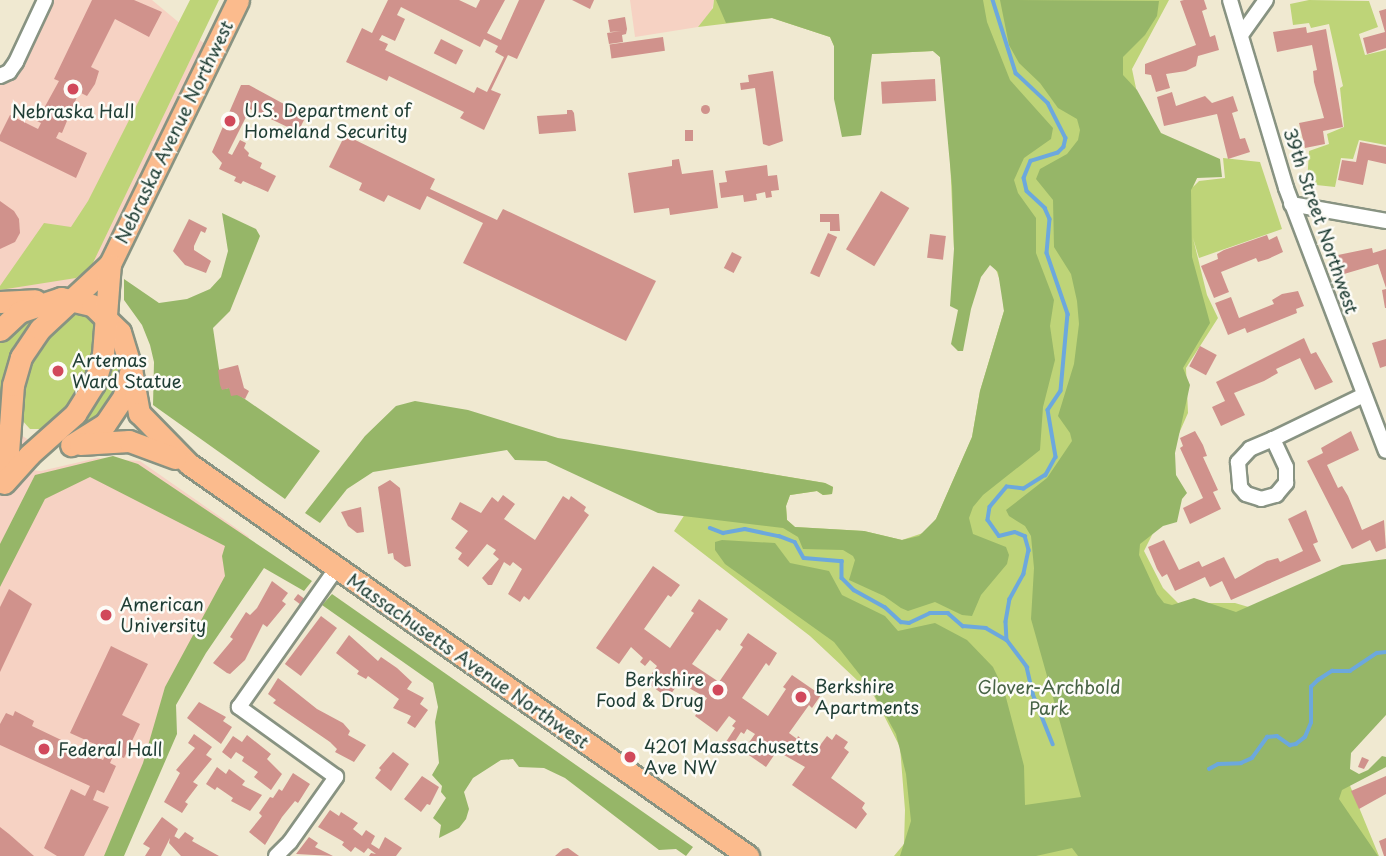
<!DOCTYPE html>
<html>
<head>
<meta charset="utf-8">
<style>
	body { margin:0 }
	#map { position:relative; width:1386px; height:856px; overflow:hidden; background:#f0e9d1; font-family:"Playpen Sans",sans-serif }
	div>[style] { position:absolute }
	.built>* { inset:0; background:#f6d2c3 }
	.green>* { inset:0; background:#bed478 }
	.forest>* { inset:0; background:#96b668 }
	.stream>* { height:3.5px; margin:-1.75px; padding:0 1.75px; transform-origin:1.75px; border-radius:1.75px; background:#6ca8dd }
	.building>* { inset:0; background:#d0928c; transform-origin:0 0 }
	.round { border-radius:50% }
	.roads { filter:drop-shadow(2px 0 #889382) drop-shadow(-2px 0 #889382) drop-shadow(0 2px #889382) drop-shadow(0 -2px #889382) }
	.street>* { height:14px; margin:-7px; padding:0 7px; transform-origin:7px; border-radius:7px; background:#fff }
	.primary>* { height:21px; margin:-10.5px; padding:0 10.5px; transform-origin:10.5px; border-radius:10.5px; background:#fbbb8d }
	.dots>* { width:19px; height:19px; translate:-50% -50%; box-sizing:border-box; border:4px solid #fdfcf7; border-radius:50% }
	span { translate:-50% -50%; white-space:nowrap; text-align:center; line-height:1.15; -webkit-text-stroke:5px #fdfcf7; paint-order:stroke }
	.poi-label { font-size:18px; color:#1f3d34 }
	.left { translate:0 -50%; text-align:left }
	.right { translate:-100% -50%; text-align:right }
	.street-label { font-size:18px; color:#1f3d34 }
	.park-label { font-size:18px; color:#476345 }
</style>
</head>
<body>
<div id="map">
	<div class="built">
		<div style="clip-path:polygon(51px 0,152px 0,213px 51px,92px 305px,0 330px,0 85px,10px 81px)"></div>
		<div style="clip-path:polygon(630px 0,714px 0,712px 10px,698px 27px,635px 37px)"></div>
		<div style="clip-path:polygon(0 417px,11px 429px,29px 440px,20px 459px,32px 470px,41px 471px,97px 458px,140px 461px,249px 537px,176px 693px,107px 856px,0 856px)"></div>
	</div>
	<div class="green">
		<div style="clip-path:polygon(190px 0,219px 0,91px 267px,76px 278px,0 290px,0 286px,44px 223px,71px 227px,88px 201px)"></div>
		<div style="clip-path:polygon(714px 0,1169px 0,1132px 69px,1142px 117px,1197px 178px,1193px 187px,1199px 181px,1225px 178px,1223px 158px,1260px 162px,1282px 229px,1199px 258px,1193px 238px,1207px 295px,1218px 318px,1186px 368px,1188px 413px,1173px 447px,1159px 521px,1144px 551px,1163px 588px,1178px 603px,1235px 603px,1262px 611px,1337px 754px,1379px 856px,894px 856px,904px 844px,905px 810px,900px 747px,874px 696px,810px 636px,674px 531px,717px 465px,825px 483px,833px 487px,832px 494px,823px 495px,817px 491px,790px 495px,786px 506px,787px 520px,795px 527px,864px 531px,902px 540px,926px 532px,936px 519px,972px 437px,980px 391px,1004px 311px,1002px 286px,995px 267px,954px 249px,949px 136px,940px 57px,933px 51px,872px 54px,834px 46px,830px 37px,772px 18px,698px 27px,713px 8px)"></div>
		<div style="clip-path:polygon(1309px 0,1369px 1px,1378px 27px,1359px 34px,1365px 55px,1386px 50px,1386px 145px,1359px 140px,1353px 159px,1341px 158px,1335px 187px,1307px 184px,1309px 151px,1329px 144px,1327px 134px,1344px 127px,1340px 88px,1343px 86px,1329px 24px,1311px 28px,1309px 23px,1293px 25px,1290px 4px)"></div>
		<div style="clip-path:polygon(43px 309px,4px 407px,0 400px,0 343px,10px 328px)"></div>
		<div style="clip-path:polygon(77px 312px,93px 319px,97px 340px,83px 392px,43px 429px,30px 429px,21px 419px,24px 371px,42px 337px)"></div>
		<div style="clip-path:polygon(111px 336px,123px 375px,108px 412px,72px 435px,69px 432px)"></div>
	</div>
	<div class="forest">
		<div style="clip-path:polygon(716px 0,983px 0,987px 22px,1010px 80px,1053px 128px,1051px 139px,1024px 158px,1014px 180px,1018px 193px,1036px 218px,1036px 253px,1054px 300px,1050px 326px,1055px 360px,1043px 407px,1040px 450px,983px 495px,973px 507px,969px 518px,973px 534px,1006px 547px,1009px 555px,1007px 564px,981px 595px,972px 616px,962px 615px,935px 602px,908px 611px,901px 608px,884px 596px,849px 580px,855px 560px,853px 556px,843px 550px,803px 549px,798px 537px,783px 528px,658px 513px,546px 461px,515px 460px,507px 450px,373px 472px,347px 489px,320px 523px,305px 513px,365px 436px,396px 406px,415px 401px,468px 410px,558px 438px,825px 483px,833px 487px,832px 494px,823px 495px,817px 491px,790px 495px,786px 506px,787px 520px,795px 527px,864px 531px,902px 540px,919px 536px,936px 519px,972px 437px,980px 391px,1004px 311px,998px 272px,990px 265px,981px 277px,971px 309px,963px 351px,958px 351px,951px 344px,958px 310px,950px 306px,954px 249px,952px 186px,940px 57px,933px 51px,872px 54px,861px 135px,842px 137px,834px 99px,834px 46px,830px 37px,772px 18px,726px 23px)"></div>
		<div style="clip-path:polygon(1000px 0,1159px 1px,1157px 16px,1145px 35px,1123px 57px,1123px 75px,1137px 90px,1161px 133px,1220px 159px,1222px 177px,1197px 178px,1191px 190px,1192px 257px,1210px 323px,1183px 368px,1190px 385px,1175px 453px,1176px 475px,1187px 493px,1182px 499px,1177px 522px,1163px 526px,1140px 544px,1139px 555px,1157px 594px,1164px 603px,1172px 605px,1194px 598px,1236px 612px,1342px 565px,1386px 559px,1386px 715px,1351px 753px,1350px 769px,1359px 774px,1368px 770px,1382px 756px,1386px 757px,1386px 767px,1342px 790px,1339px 799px,1378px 856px,1078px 856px,1072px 848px,1036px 856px,900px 856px,911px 821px,906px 774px,896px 734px,871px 689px,834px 642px,725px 564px,715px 550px,715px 542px,722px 540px,775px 543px,790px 563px,829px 571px,842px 595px,885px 616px,898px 631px,935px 623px,967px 640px,993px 667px,1004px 690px,1024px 766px,1025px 805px,1081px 797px,1031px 619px,1034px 568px,1031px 536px,1025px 526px,1009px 516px,1006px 510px,1047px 478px,1072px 441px,1070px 433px,1058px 416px,1074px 364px,1079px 324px,1077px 301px,1071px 274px,1054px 247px,1053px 200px,1036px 179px,1040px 169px,1067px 154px,1078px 140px,1080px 130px,1077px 119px,1058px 108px,1040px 83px,1019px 63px,1009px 45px)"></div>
		<div style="clip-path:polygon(222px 213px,256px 229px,260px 236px,230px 311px,213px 328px,222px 389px,229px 388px,320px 451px,285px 499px,153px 405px,154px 362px,150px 345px,142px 325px,124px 300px,124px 279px,159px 303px,187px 299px,210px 289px,221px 277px,228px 251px)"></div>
		<div style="clip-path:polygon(113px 456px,138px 464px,312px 581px,304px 591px,264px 568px,206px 653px,176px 705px,177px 734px,124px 856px,104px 856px,143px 763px,165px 687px,225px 576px,222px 556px,225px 546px,90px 477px,45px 499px,0 587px,0 544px,35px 475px)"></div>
		<div style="clip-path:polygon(332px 594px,693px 847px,686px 856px,676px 849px,659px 850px,565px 778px,544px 768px,519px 767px,513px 759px,501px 760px,473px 778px,464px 792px,469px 809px,466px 819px,459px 828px,439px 838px,441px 825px,433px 818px,446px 798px,441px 792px,442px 786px,432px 775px,439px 763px,435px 722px,438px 707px,433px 683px,322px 605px)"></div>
	</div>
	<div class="stream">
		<div style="left:993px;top:0;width:77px;rotate:72.5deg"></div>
		<div style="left:1016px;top:73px;width:44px;rotate:43.2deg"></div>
		<div style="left:1048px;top:103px;width:39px;rotate:63deg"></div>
		<div style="left:1066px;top:138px;width:9px;rotate:103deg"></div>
		<div style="left:1064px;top:147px;width:8px;rotate:135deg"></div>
		<div style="left:1058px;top:153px;width:28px;rotate:163deg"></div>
		<div style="left:1031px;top:161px;width:18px;rotate:112deg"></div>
		<div style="left:1024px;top:178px;width:13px;rotate:77deg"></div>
		<div style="left:1027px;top:191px;width:25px;rotate:43deg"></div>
		<div style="left:1045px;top:208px;width:12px;rotate:66deg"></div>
		<div style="left:1050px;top:219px;width:34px;rotate:95deg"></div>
		<div style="left:1047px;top:253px;width:65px;rotate:71deg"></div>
		<div style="left:1068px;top:314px;width:77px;rotate:95.2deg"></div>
		<div style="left:1061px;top:391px;width:23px;rotate:124deg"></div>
		<div style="left:1048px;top:410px;width:48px;rotate:80.3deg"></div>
		<div style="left:1056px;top:457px;width:21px;rotate:119deg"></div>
		<div style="left:1046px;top:475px;width:26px;rotate:148deg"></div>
		<div style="left:1024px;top:489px;width:17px;rotate:-173deg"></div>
		<div style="left:1007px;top:487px;width:26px;rotate:130deg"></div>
		<div style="left:990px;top:507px;width:13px;rotate:99deg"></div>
		<div style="left:988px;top:520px;width:19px;rotate:55deg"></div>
		<div style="left:999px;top:536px;width:16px;rotate:-14deg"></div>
		<div style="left:1015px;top:532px;width:11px;rotate:22deg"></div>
		<div style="left:1025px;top:536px;width:15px;rotate:74deg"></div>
		<div style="left:1029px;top:550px;width:25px;rotate:102deg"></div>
		<div style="left:1024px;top:574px;width:29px;rotate:119deg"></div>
		<div style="left:1010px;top:599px;width:23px;rotate:100deg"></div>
		<div style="left:1006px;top:622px;width:18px;rotate:87deg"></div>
		<div style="left:1007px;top:640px;width:34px;rotate:53deg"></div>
		<div style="left:1027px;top:667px;width:28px;rotate:77deg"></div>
		<div style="left:1033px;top:694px;width:54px;rotate:68.2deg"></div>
		<div style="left:710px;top:528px;width:14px;rotate:21deg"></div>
		<div style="left:723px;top:533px;width:22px;rotate:-10deg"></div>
		<div style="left:745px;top:529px;width:35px;rotate:12deg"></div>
		<div style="left:779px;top:536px;width:17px;rotate:21deg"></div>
		<div style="left:795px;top:542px;width:18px;rotate:61deg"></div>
		<div style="left:804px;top:558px;width:38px;rotate:5deg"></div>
		<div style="left:842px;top:561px;width:17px;rotate:90deg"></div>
		<div style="left:842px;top:578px;width:17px;rotate:45deg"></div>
		<div style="left:854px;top:590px;width:35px;rotate:29deg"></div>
		<div style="left:885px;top:607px;width:22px;rotate:43deg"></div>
		<div style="left:901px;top:622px;width:8px;rotate:7deg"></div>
		<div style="left:909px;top:623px;width:23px;rotate:-25deg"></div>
		<div style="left:930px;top:613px;width:18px"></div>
		<div style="left:948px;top:613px;width:20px;rotate:41deg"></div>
		<div style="left:963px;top:626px;width:23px;rotate:5deg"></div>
		<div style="left:986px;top:628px;width:24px;rotate:30deg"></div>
		<div style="left:1209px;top:769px;width:10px;rotate:-29deg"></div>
		<div style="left:1218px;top:764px;width:23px;rotate:-2deg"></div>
		<div style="left:1241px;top:763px;width:12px;rotate:-24deg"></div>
		<div style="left:1252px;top:758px;width:26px;rotate:-54deg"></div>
		<div style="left:1267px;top:737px;width:10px;rotate:-6deg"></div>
		<div style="left:1277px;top:736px;width:16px;rotate:35deg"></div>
		<div style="left:1290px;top:745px;width:6px;rotate:-9deg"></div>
		<div style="left:1296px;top:744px;width:11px;rotate:-38deg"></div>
		<div style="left:1305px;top:737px;width:15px;rotate:-67deg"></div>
		<div style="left:1311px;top:723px;width:36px;rotate:-90deg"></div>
		<div style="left:1311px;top:687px;width:10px;rotate:-45deg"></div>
		<div style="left:1318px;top:680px;width:17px;rotate:-33deg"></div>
		<div style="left:1332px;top:671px;width:18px"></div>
		<div style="left:1350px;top:671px;width:32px;rotate:-34deg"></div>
		<div style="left:1377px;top:653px;width:9px;rotate:-6deg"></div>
	</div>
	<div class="building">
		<div style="clip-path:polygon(92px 0,134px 0,162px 12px,149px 37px,115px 19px,91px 67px,99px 71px,95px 84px,87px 96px,79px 92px,62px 133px,59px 132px,56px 138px,87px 153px,76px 178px,0 141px,0 135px,10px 115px,38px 129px,41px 123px,37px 121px,59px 81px,54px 79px)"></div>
		<div style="clip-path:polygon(evenodd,388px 0,459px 0,476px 8px,480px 0,505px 0,487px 33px,501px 40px,519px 0,545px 0,517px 59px,508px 55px,491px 90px,501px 94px,484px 130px,460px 118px,464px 112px,389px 76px,387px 81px,346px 62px,362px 28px,372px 33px,388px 0,401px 7px,480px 47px,484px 39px,498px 46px,495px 52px,504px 57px,487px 92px,477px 87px,474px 93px,385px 50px,388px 44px,379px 40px,382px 35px,395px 41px,405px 19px,397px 15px,401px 7px)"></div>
		<div style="clip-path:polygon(572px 0,594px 0,590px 9px)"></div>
		<div style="clip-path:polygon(1184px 0,1204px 0,1207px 9px,1202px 11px,1210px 37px,1215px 35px,1219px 50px,1198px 56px,1196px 66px,1186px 71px,1166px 74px,1170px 88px,1156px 92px,1151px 75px,1145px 74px,1145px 64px,1196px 45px,1180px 1px)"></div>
		<div style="clip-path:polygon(1386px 9px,1386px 48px,1367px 54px,1363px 38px,1385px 32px,1379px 11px)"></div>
		<div style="clip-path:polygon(625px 17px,627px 29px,626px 34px,622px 35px,623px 42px,609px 44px,607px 33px,621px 31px,610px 32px,608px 20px)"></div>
		<div style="clip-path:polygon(1306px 27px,1307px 33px,1326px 29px,1343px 127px,1323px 131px,1325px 144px,1305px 148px,1299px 123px,1324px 118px,1314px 82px,1313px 71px,1317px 70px,1312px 45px,1277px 52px,1273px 32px)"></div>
		<div style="left:663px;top:37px;width:14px;height:54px;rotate:82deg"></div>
		<div style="left:441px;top:39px;width:25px;height:16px;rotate:27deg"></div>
		<div style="clip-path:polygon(773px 71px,783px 141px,769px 146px,763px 144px,755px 88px,741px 90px,740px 83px,749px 82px,748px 75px)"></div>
		<div style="left:935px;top:79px;width:22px;height:54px;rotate:87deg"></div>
		<div style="clip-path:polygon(241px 85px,249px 85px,306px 116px,298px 132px,250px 109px,228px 153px,232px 155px,240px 140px,246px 143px,244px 148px,249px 153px,248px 156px,262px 163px,260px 168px,276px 176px,268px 192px,243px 181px,241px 184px,234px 181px,236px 177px,219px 169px,222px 163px,212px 152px)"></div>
		<div style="clip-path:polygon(1172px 92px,1176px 106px,1205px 96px,1212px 103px,1233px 96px,1238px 111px,1232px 113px,1240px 139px,1245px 138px,1250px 152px,1228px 159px,1217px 114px,1164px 126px,1157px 97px)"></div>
		<div class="round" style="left:700.5px;top:104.5px;width:9px;height:9px"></div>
		<div style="clip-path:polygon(567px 110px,572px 110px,574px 113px,576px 131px,539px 134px,537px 116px,567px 114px)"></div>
		<div style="left:685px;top:130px;width:8px;height:11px"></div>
		<div style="clip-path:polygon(345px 135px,435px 179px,430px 189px,497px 220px,503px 209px,656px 281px,626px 341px,463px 263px,483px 223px,427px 196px,420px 210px,388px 195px,384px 202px,359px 190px,362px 183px,329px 167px)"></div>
		<div style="clip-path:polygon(1360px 142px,1386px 147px,1386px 164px,1368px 160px,1363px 185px,1338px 180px,1342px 160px,1356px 162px)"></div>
		<div style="clip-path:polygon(679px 159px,682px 174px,713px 170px,718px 208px,670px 215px,669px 208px,634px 213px,628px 173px,672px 166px,672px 160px)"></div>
		<div style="clip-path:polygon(767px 165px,768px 176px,777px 175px,779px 190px,771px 191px,772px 197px,766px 198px,765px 192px,756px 194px,757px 200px,744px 202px,743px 195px,721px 198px,719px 183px,727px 182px,725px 171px)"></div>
		<div style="left:881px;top:191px;width:33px;height:68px;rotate:31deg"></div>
		<div style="clip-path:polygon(0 201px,14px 211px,19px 219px,20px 233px,15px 242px,0 249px)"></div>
		<div style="clip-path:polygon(820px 214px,839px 214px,840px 231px,830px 231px,830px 222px,820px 222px)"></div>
		<div style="clip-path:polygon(189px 219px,207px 228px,205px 233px,201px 231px,194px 246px,194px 250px,211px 261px,206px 273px,185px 265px,173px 251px)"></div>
		<div style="left:828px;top:233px;width:10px;height:44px;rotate:24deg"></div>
		<div style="left:930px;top:234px;width:16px;height:24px;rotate:7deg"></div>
		<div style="clip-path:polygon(1267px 235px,1269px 240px,1277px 236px,1283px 252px,1268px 259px,1258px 262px,1256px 258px,1221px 272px,1229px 292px,1214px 298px,1201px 266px,1218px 259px,1217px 254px,1224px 250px)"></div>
		<div style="clip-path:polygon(1372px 248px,1373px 253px,1386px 249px,1386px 288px,1378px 264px,1344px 274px,1338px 255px)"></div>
		<div style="left:732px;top:252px;width:11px;height:18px;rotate:27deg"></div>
		<div style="clip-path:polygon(1386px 289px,1386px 308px,1385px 308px,1382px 290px)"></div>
		<div style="clip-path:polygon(1298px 291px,1304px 306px,1296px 309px,1297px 313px,1247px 333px,1245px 328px,1228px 335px,1215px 303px,1231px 297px,1239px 318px,1274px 304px,1272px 300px,1282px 294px)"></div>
		<div style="clip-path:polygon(1304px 338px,1311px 354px,1316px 352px,1333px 382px,1315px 390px,1300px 358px,1276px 369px,1278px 373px,1264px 381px,1234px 393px,1245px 415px,1221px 426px,1212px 407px,1225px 401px,1216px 382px)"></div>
		<div style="clip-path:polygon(1386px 339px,1386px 366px,1380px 368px,1372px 343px)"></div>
		<div style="left:1200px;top:346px;width:19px;height:23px;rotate:28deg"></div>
		<div style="clip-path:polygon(238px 365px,244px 388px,249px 391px,245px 399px,237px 395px,231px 396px,229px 388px,222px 390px,220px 385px,218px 370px)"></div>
		<div style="clip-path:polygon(1195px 431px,1203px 445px,1207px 456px,1203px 457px,1218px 490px,1213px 492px,1221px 509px,1190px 524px,1183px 508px,1203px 498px,1180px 448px,1183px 446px,1180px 438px)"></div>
		<div style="clip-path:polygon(1351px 431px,1359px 450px,1327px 465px,1338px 488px,1342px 486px,1348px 496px,1362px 530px,1384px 520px,1386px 548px,1376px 552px,1370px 540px,1352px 549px,1307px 461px,1323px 453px,1321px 448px)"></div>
		<div style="clip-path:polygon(390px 480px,400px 488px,411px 566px,405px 567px,394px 559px,393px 553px,388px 554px,378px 487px)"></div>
		<div style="clip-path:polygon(503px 495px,515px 504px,504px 519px,535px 540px,563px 496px,569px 500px,571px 496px,586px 507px,584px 511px,589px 515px,529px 600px,524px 596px,520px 602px,508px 594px,522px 569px,513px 562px,510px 566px,504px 562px,492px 585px,488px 585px,482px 578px,499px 559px,493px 554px,496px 550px,487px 544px,468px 567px,458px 559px,462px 553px,455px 548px,468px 531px,451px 519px,460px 502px,481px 513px,492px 497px,498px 502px)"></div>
		<div style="clip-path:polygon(361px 507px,364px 532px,357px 533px,348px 526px,341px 512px)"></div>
		<div style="clip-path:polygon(1306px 510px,1318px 542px,1313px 544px,1321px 561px,1231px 600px,1222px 581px,1210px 587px,1205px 577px,1175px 591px,1167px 574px,1162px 577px,1157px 569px,1148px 547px,1164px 540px,1179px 570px,1199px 561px,1202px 567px,1224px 557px,1235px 579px,1267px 561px,1278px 558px,1280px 562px,1303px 551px,1288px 519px)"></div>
		<div style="clip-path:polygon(653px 566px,680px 585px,671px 597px,668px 595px,644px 629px,670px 648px,694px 613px,691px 611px,699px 599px,728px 619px,720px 631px,717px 629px,692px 664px,719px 682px,743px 647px,740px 645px,748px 633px,777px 653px,769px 666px,766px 663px,742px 698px,768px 716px,786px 689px,783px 687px,792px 675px,821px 695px,812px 708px,809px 705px,789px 733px,797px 739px,798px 736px,815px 752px,827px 736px,832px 740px,836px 734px,848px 742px,844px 748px,849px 752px,831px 778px,865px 803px,862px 808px,867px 814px,856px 829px,792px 785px,805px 767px,784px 755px,779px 748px,766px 767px,743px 751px,755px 734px,747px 729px,744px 734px,741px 732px,730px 749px,724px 745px,735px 728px,732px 726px,736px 721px,729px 716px,717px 732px,695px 716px,707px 698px,687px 687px,689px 685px,681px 680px,668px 698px,646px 682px,657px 666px,650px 660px,645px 666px,640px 662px,643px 658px,631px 647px,619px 664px,596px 648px)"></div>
		<div style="clip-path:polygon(272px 581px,288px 593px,282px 601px,286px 604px,267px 627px,263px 624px,245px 660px,230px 674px,227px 673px,213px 663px,233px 639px,230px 637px,246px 612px,250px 615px,257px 608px)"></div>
		<div style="clip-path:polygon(9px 589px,32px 604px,0 672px,0 607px)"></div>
		<div style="left:298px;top:594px;width:10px;height:7px;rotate:37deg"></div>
		<div style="left:321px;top:616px;width:20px;height:60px;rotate:37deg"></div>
		<div style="clip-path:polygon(349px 635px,378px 661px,381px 657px,397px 668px,412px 682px,407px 689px,424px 698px,420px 704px,428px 710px,415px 728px,407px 723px,411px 716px,393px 708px,399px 699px,368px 676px,366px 679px,357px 674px,359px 671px,336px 653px)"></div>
		<div style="clip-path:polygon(111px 646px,148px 664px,122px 715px,140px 724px,124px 758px,114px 754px,110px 763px,116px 766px,104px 793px,97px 790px,93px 800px,109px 807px,84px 856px,57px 856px,44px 848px,71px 789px,85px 796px,90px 786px,0 745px,0 724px,6px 713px,13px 716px,15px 711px,34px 721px,32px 726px,103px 760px,108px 750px,70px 733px)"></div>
		<div style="clip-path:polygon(278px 678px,317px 709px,343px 723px,350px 731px,348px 735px,366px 745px,354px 762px,335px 752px,337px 749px,330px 742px,273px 703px,276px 700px,268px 694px)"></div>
		<div style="clip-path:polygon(199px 702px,226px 717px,223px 721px,232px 727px,221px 744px,187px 718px)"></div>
		<div style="clip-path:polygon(194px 734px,212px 747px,206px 755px,212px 759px,193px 782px,198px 785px,185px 802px,188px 804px,182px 813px,164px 802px,180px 773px,176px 770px,195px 748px,188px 743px)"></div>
		<div style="clip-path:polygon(247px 735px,271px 754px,267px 759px,282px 774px,271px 790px,254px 777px,258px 772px,242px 761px,244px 757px,236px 752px,231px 759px,222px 752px,233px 736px,242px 742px)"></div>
		<div style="clip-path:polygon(393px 752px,409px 764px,391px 791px,375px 778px,381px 770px,379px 768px)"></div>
		<div style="clip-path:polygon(1362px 757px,1369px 760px,1364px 769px,1358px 767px)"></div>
		<div style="clip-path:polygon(217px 767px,226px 774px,229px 769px,245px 781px,242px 785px,262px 795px,250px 811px,231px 801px,233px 798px,217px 787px,215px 790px,206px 784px)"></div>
		<div style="clip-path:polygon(293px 773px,310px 784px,298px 803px,295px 801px,282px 817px,265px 845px,249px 832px,262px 816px,259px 813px,270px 797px,273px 798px,279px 789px,282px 791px)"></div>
		<div style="clip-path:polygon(422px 776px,439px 787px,430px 805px,427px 804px,421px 812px,404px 799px)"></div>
		<div style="clip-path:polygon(1386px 776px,1386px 794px,1359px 809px,1351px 791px)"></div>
		<div style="clip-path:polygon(330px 810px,339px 816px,341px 812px,358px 823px,353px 829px,362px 836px,366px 830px,375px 836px,371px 844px,379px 849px,385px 837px,402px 848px,396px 856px,369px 856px,371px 853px,376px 854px,368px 848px,364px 853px,355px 847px,351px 852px,342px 845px,344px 842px,318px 827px)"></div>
		<div style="clip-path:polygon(162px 817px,178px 829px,173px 839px,174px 836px,179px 839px,185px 832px,194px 838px,192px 841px,219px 856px,181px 856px,169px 843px,170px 838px,161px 856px,145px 856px,150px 848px,143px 844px)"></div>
		<div style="clip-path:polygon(0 827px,9px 834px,34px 856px,0 856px)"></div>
		<div style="clip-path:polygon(309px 837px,318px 843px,315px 847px,333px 856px,296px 854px)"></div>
		<div style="clip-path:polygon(1386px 838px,1386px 856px,1384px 856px,1379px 841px)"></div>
		<div style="clip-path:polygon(568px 848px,579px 856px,555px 856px,563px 849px)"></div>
	</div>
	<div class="roads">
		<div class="street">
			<div style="left:1230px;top:0;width:196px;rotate:73.4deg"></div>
			<div style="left:1286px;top:188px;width:281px;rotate:69.2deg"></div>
			<div style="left:1241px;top:35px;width:43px;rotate:-54.5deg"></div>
			<div style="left:0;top:76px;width:10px;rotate:-24deg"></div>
			<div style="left:9px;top:72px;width:12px;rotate:-55deg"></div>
			<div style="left:16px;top:62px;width:68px;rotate:-64.9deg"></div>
			<div style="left:1291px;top:204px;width:97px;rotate:10.1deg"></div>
			<div style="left:1273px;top:439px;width:25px;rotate:157deg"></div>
			<div style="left:1250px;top:449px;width:18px;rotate:133deg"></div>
			<div style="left:1238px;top:462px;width:25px;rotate:85deg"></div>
			<div style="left:1240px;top:487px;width:9px;rotate:49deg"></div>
			<div style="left:1246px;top:494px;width:16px;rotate:18deg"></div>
			<div style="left:1261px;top:499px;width:16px;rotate:-15deg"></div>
			<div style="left:1276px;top:495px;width:16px;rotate:-50deg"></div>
			<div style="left:1286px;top:483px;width:16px;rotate:-90deg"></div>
			<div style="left:1286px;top:467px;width:31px;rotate:-115deg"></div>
			<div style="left:1273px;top:439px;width:101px;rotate:-25.8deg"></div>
			<div style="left:276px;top:856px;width:20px;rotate:-45deg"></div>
			<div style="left:290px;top:842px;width:80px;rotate:-54.7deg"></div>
			<div style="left:336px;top:777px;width:120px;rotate:-144.2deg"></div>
			<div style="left:239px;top:707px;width:169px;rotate:-54.9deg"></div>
		</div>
		<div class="primary">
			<div style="left:0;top:302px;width:35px;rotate:-3deg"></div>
			<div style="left:0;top:330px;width:26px;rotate:-43deg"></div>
			<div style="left:19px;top:312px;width:44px;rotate:-18.4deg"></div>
			<div style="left:61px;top:298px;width:32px;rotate:13deg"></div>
			<div style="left:92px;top:305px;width:39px;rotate:44deg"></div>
			<div style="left:120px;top:332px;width:39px;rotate:73deg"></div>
			<div style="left:131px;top:369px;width:28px;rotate:105deg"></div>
			<div style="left:124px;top:396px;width:34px;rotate:124deg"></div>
			<div style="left:105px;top:424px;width:40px;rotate:148deg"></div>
			<div style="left:131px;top:369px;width:45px;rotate:79.7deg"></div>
			<div style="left:139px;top:413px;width:71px;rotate:45.6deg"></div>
			<div style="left:189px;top:464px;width:683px;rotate:35.04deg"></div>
			<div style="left:80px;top:444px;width:49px;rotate:-3.5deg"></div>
			<div style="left:129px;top:441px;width:49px;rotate:20.3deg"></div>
			<div style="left:6px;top:480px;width:95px;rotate:-85.8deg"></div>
			<div style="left:13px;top:385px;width:29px;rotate:-74deg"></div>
			<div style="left:21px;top:357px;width:34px;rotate:-56deg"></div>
			<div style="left:40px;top:329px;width:96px;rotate:-42.9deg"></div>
			<div style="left:110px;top:264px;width:293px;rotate:-64.1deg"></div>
			<div style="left:4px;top:483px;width:38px;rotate:-48deg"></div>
			<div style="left:29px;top:455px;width:62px;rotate:-41.7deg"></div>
			<div style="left:75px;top:414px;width:36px;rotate:-58deg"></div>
			<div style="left:94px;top:384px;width:31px;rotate:-73deg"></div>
			<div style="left:103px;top:354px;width:90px;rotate:-85.6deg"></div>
		</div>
	</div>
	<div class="dots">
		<div style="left:73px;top:89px;background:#d1495b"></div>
		<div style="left:230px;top:121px;background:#d1495b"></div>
		<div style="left:58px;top:371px;background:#d1495b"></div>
		<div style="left:106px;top:615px;background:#d1495b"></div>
		<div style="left:718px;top:690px;background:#d1495b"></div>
		<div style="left:801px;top:697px;background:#d1495b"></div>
		<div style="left:44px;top:749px;background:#d1495b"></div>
		<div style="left:630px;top:757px;background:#d1495b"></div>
	</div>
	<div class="poi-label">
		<span style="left:73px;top:111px">Nebraska Hall</span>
		<span class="left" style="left:244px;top:121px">U.S. Department of<br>Homeland Security</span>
		<span class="left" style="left:72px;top:371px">Artemas<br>Ward Statue</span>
		<span class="left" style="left:120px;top:615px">American<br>University</span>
		<span class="right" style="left:704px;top:690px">Berkshire<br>Food &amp; Drug</span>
		<span class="left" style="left:815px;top:697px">Berkshire<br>Apartments</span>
		<span class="left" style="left:644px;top:757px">4201 Massachusetts<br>Ave NW</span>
		<span class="left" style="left:58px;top:749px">Federal Hall</span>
	</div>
	<div class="street-label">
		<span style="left:174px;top:132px;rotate:-64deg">Nebraska Avenue Northwest</span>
		<span style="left:1321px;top:221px;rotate:71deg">39th Street Northwest</span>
		<span style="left:468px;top:661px;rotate:35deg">Massachusetts Avenue Northwest</span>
	</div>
	<div class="park-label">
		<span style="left:1049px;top:698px">Glover-Archbold<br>Park</span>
	</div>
</div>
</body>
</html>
